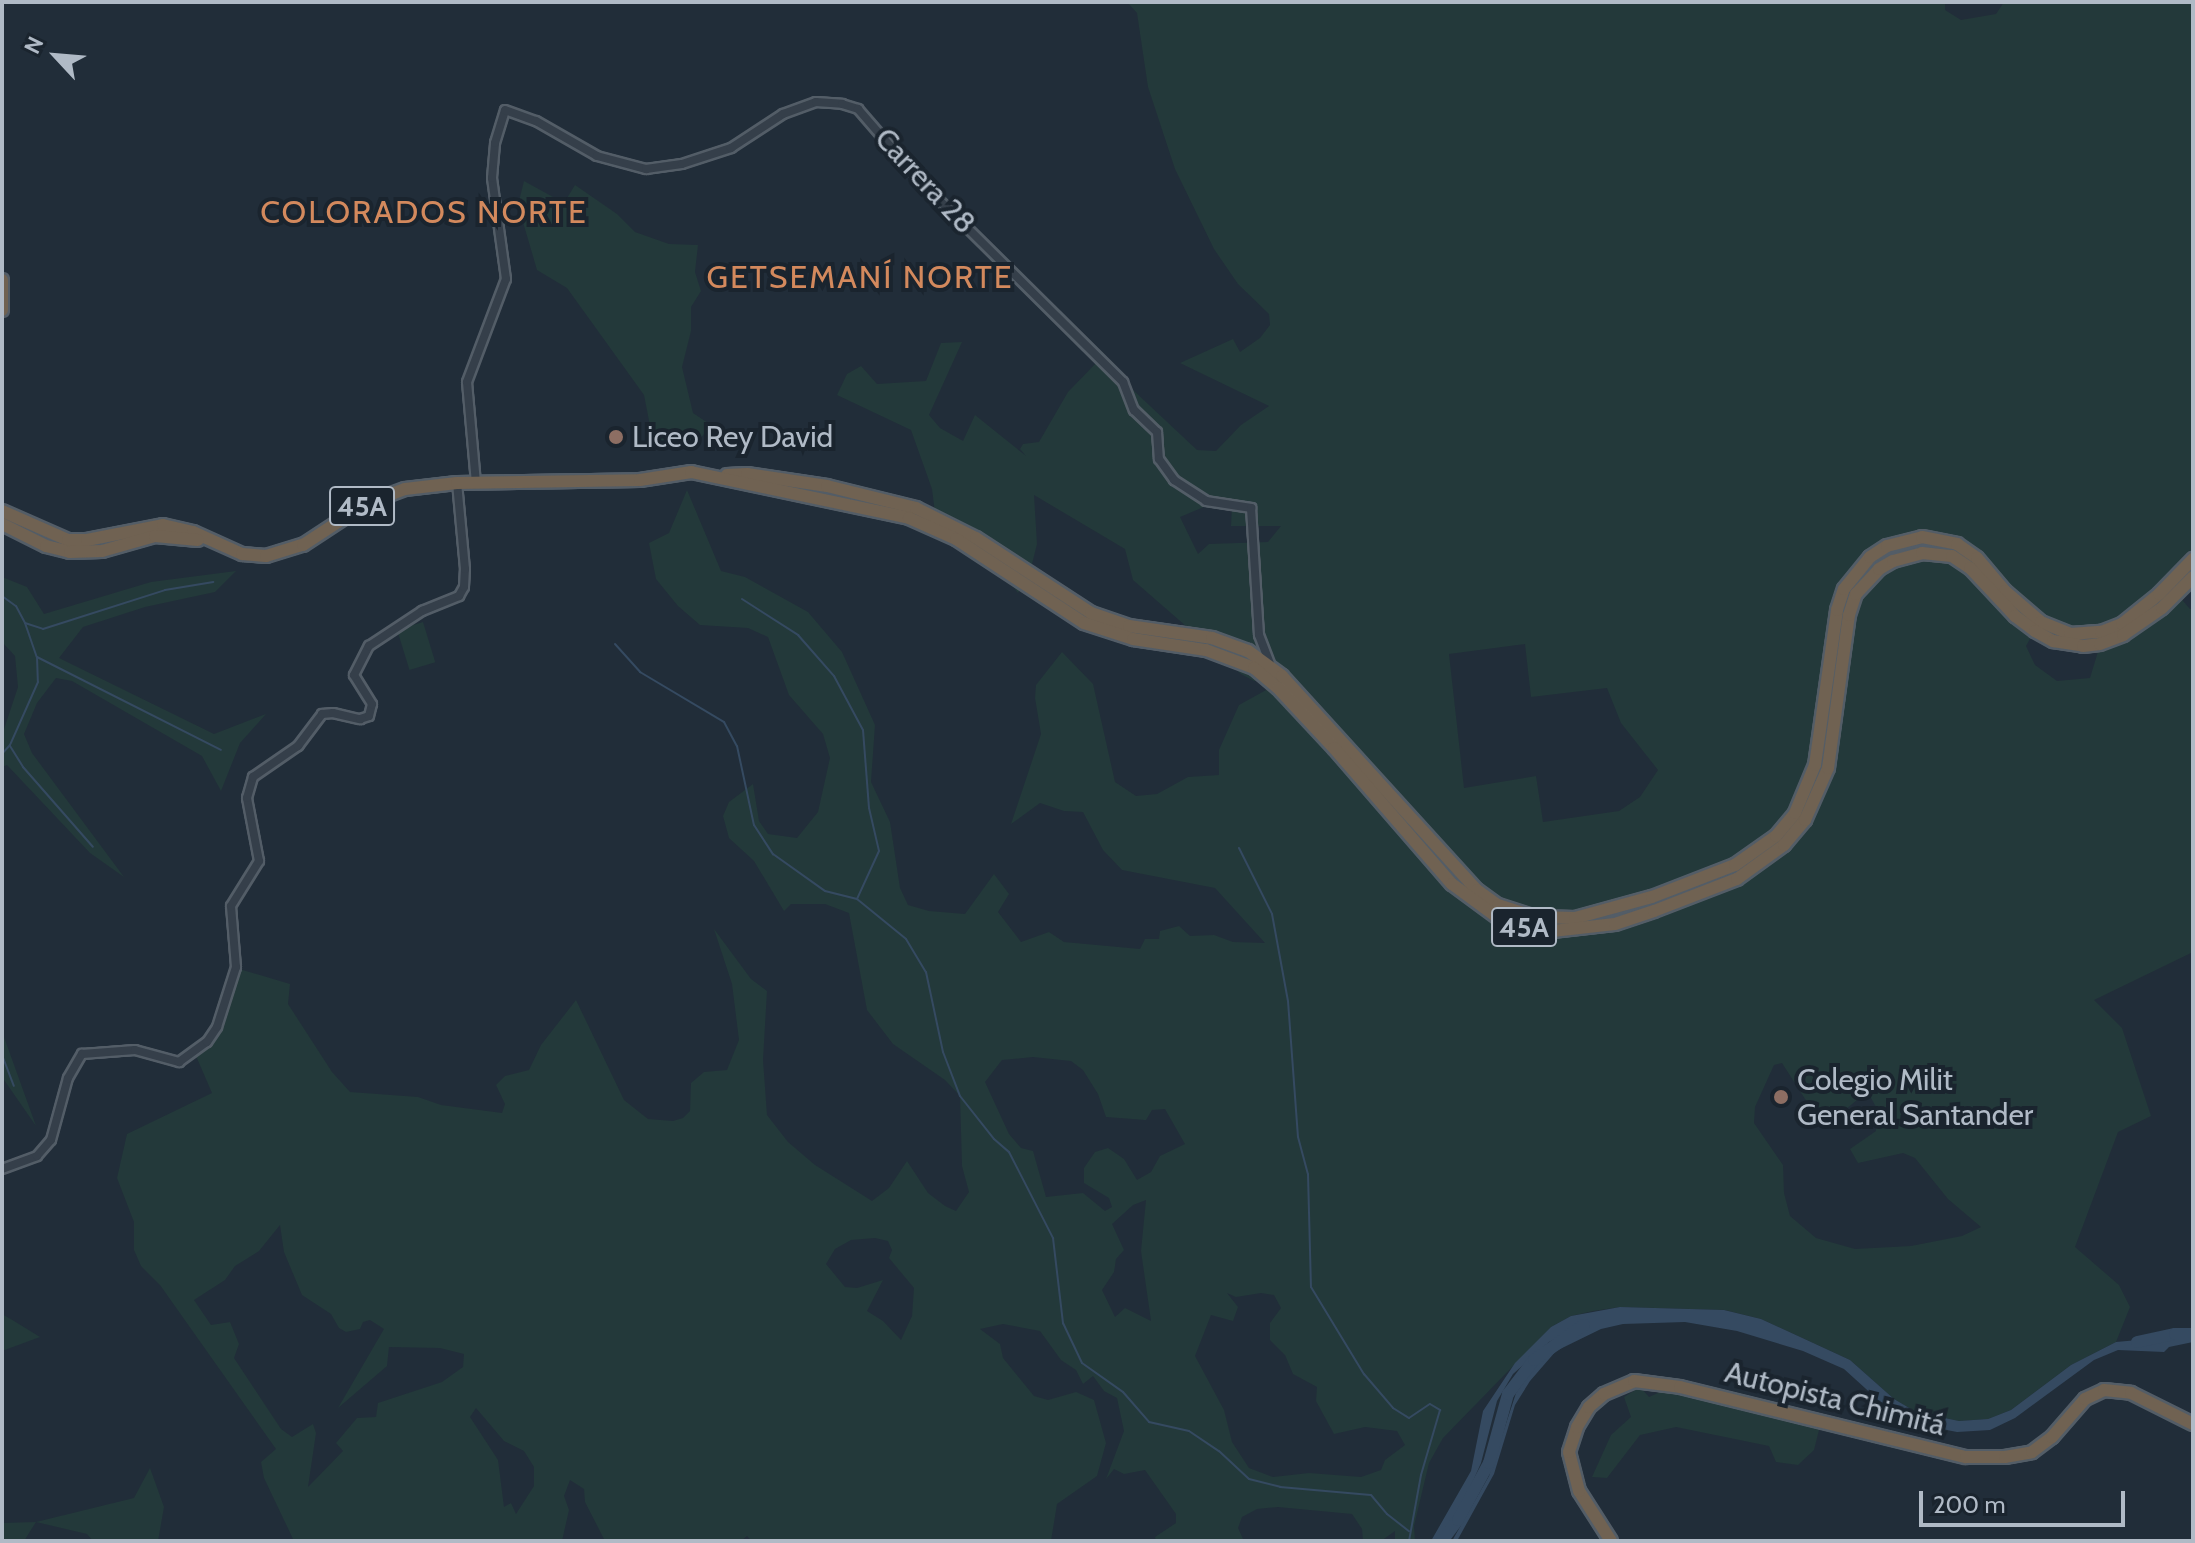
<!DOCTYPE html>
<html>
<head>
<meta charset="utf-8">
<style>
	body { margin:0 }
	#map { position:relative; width:2195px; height:1543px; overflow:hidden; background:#212d39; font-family:Cabin,sans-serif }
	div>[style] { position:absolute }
	.green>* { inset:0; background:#23393a; transform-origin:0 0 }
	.water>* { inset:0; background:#354a61 }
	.stream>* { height:2px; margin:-1px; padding:0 1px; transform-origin:1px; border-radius:1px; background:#354a61 }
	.river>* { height:12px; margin:-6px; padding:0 6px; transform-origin:6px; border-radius:6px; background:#354a61 }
	.roads { filter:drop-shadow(2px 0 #535d67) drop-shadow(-2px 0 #535d67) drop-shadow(0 2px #535d67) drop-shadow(0 -2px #535d67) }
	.minor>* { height:8px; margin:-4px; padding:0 4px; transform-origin:4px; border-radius:4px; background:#353f4a }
	.highway>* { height:12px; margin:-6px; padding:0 6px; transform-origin:6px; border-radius:6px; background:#706252 }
	.dots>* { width:22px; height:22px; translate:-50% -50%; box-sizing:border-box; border:4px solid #1a242e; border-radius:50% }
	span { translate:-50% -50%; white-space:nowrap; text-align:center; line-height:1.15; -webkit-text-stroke:8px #1a242e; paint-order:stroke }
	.shield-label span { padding:2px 6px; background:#1a242e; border:2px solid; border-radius:6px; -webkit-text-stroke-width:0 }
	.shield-label { font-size:28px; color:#b0bac6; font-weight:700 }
	.street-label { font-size:30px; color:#b0bac6 }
	.poi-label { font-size:30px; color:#b0bac6 }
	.left { translate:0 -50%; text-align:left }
	.neighbourhood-label { font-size:32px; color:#d3895d; letter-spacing:2px }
	.frame { position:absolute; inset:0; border:4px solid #b0bac6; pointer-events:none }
	.north { position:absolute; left:16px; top:16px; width:80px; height:80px; -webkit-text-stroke:6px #1a242e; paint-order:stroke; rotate:296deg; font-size:22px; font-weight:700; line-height:32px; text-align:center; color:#b0bac6 }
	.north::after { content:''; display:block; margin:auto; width:28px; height:36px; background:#b0bac6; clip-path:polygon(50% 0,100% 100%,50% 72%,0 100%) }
	.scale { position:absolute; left:1919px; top:1491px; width:206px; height:36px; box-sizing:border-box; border:4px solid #b0bac6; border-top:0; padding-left:10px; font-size:24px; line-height:28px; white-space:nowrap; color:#b0bac6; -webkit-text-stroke:6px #1a242e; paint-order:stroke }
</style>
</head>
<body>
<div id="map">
	<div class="green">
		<div style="clip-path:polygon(evenodd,1127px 2px,1945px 2px,1945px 10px,1961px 20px,1996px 14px,2004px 2px,2193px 2px,2193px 577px,2177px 594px,2190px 609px,2193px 608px,2193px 952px,2094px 1000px,2122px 1028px,2151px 1116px,2118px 1132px,2075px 1247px,2119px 1285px,2130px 1307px,2116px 1342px,2071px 1365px,2011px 1410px,1988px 1419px,1959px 1421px,1916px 1412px,1894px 1399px,1850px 1360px,1761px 1319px,1725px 1310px,1620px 1307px,1593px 1311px,1571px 1316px,1551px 1327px,1443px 1438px,1429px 1463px,1414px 1526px,1415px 1541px,1395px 1541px,1395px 1531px,1381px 1541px,1363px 1541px,1362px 1529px,1352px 1514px,1278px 1507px,1257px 1509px,1242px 1517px,1238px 1528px,1244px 1541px,1156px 1541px,1155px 1537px,1176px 1523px,1176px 1514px,1145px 1470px,1124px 1474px,1114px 1469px,1106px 1479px,1124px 1431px,1117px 1398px,1104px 1391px,1093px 1376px,1083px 1384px,1076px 1370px,1061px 1360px,1040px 1331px,1003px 1324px,980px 1329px,1000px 1344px,1003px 1358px,1034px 1396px,1048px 1400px,1076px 1392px,1094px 1400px,1106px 1443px,1097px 1476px,1057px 1504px,1051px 1541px,752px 1541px,747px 1536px,741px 1541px,605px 1541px,585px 1502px,584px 1489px,570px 1480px,564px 1496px,569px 1510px,562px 1541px,294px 1541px,264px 1478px,261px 1462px,276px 1449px,160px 1285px,141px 1266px,134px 1250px,134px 1222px,117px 1178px,127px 1134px,212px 1093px,196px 1056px,208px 1043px,236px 968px,290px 984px,288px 1004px,332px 1072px,350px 1092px,418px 1097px,441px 1105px,502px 1113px,505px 1104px,496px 1085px,505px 1076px,529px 1070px,541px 1045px,576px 1000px,624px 1100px,648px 1119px,673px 1121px,683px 1118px,690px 1111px,691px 1083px,704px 1072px,727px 1070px,739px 1040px,732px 984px,714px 929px,751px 979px,767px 991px,763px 1060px,767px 1115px,788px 1142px,815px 1165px,872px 1201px,889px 1188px,907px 1161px,928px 1193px,945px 1206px,956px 1211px,969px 1192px,962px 1166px,960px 1096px,945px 1080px,893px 1044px,867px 1010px,849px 913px,825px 904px,791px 904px,784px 911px,754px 861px,729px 838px,723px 816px,729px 802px,753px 784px,759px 821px,768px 834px,797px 838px,818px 812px,830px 758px,823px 734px,789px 695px,768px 637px,748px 628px,700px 625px,678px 606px,656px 579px,649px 543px,669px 533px,687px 490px,721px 571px,745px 577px,808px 612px,842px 652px,875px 725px,871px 782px,890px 822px,900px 888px,908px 905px,929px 911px,965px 914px,994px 874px,1009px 894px,998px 912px,1021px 942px,1049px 932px,1064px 942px,1140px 949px,1145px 939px,1159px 939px,1160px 931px,1179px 926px,1190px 936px,1214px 935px,1233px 942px,1265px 943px,1215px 888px,1122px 870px,1103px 850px,1083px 812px,1064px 811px,1040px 803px,1011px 824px,1041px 734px,1035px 698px,1036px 685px,1062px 652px,1093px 684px,1115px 782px,1136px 796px,1157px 794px,1188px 777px,1219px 775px,1219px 750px,1239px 705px,1284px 680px,1254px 681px,1241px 674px,1133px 580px,1125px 549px,1034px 495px,1037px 544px,1030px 572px,1018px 593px,998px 566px,913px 523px,741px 485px,751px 476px,935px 513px,932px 489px,911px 430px,837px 395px,847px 374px,861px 366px,877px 384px,926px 381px,941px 343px,962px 342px,929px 415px,940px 428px,963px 441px,975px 415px,1026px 456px,1020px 449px,1023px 444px,1039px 442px,1068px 392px,1100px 359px,1197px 450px,1216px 451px,1241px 425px,1269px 406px,1180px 363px,1233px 339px,1240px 352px,1260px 338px,1270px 325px,1269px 314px,1238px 284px,1214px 249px,1175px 169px,1148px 87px,1137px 13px,1127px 2px,1218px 501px,1232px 505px,1231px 526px,1281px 526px,1268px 542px,1209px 544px,1198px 554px,1180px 517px,1218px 501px,1127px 2px,2035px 630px,2083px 646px,2100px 645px,2090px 678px,2057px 681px,2035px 665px,2026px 646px,2035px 630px,1127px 2px,1525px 644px,1531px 697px,1607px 688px,1621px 723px,1658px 770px,1640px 797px,1619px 811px,1543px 822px,1536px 776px,1464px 788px,1449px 654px,1525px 644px,1127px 2px,1033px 1057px,1071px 1061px,1083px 1070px,1098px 1094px,1106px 1117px,1146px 1120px,1152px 1110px,1165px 1109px,1185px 1144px,1160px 1156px,1151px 1172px,1137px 1180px,1124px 1159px,1108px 1148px,1095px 1152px,1084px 1168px,1084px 1183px,1109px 1198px,1112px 1207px,1105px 1211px,1083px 1193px,1046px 1197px,1033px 1151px,1021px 1148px,1009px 1134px,985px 1082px,1002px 1060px,1033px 1057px,1127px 2px,1782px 1063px,1805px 1099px,1828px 1124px,1857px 1100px,1871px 1098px,1876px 1107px,1876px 1131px,1850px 1149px,1858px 1163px,1903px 1153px,1915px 1158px,1948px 1199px,1981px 1227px,1962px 1236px,1911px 1246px,1855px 1249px,1816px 1238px,1790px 1216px,1784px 1193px,1783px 1165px,1754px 1123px,1755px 1107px,1774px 1065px,1782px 1063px,1127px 2px,1146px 1200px,1141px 1251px,1151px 1321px,1125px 1308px,1115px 1317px,1102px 1290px,1114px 1272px,1116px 1259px,1124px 1250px,1112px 1224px,1133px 1205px,1146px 1200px,1127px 2px,280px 1225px,284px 1252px,302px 1295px,331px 1314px,339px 1328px,346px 1332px,360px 1329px,363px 1322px,370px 1320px,384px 1329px,338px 1408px,387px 1366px,389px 1347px,440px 1348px,464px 1354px,463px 1367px,442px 1382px,378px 1403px,376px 1417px,357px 1418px,336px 1443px,343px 1451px,308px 1487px,316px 1433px,313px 1424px,292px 1437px,281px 1429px,234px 1358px,239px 1344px,230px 1322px,211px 1325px,194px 1300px,225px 1280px,235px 1266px,259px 1251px,280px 1225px,1127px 2px,875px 1238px,888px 1241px,892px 1250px,889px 1258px,914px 1288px,912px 1316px,901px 1340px,883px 1321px,867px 1311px,883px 1280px,857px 1288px,845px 1287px,826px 1264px,835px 1249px,851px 1240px,875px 1238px,1127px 2px,1227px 1293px,1236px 1297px,1261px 1293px,1274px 1295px,1281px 1308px,1270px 1323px,1270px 1340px,1285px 1355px,1293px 1374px,1317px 1387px,1316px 1401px,1334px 1434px,1365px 1427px,1397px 1431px,1405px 1445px,1385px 1460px,1381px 1470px,1361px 1477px,1309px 1473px,1273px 1477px,1249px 1468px,1232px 1442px,1224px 1410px,1195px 1356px,1211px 1315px,1233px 1321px,1238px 1307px,1227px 1293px,1127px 2px,476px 1408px,504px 1441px,524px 1451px,534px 1467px,534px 1486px,516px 1514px,511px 1503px,504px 1507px,498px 1460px,470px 1417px,476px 1408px)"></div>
		<div style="clip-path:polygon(524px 181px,564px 203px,575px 185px,617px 214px,635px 232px,669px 244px,698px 245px,695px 272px,701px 291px,691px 307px,691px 331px,682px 367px,693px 413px,711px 425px,700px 439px,653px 441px,644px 395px,567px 288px,537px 270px,518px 205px)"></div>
		<div style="clip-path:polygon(236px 571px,215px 592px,145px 607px,83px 627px,59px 658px,214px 734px,266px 714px,240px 743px,221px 791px,202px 756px,72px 681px,56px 678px,37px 703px,24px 734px,32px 753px,124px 877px,90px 853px,7px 765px,2px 767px,2px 735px,18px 687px,15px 656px,2px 642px,2px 577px,27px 587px,44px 614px,151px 582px)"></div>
		<div style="left:423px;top:622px;width:42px;height:27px;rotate:73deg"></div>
		<div style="clip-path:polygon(2px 1028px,4px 1037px,36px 1126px,2px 1077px)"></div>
		<div style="clip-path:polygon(2px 1314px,14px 1321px,40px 1337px,2px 1351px)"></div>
		<div style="clip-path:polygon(1640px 1387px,1649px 1397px,1669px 1388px,1820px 1426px,1814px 1450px,1798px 1465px,1776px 1462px,1769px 1446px,1676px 1427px,1640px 1435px,1607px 1478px,1592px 1477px,1611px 1435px,1631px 1417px,1624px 1397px)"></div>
		<div style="clip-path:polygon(150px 1468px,164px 1507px,158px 1541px,93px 1541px,87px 1534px,36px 1522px,24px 1541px,2px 1541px,2px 1523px,36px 1522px,134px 1498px)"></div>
	</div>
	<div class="water">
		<div style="clip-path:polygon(1620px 1307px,1724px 1310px,1761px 1319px,1850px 1360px,1894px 1399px,1916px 1412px,1959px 1421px,1988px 1419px,2011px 1410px,2071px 1365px,2116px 1342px,2160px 1338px,2193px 1338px,2193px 1342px,2169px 1347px,2164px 1352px,2118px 1350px,2094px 1360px,2015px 1418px,1990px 1430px,1957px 1432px,1911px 1423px,1887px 1408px,1844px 1369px,1803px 1351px,1737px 1331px,1685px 1322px,1623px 1324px,1601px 1329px,1556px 1351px,1530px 1381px,1515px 1405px,1494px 1474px,1457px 1541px,1452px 1541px,1489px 1476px,1516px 1393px,1546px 1352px,1573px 1330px,1549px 1342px,1513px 1374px,1497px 1401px,1481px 1463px,1469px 1490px,1442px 1541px,1431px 1541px,1471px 1471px,1483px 1411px,1515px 1363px,1551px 1327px,1571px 1316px)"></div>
	</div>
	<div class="stream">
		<div style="left:2px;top:596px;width:17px;rotate:36deg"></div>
		<div style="left:16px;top:606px;width:19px;rotate:62deg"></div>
		<div style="left:25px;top:623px;width:36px;rotate:71deg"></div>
		<div style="left:37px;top:657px;width:25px;rotate:88deg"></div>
		<div style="left:38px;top:682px;width:69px;rotate:114deg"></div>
		<div style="left:10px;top:745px;width:12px;rotate:132deg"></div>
		<div style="left:742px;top:599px;width:67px;rotate:32.7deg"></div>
		<div style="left:798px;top:635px;width:55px;rotate:48.7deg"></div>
		<div style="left:834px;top:676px;width:61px;rotate:61.8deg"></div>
		<div style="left:863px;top:730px;width:78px;rotate:85.6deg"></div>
		<div style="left:869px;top:808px;width:44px;rotate:76.9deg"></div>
		<div style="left:879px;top:851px;width:53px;rotate:114.6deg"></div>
		<div style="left:25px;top:623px;width:19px;rotate:18deg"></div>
		<div style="left:43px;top:629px;width:128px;rotate:-17.7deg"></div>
		<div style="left:165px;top:590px;width:49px;rotate:-9.5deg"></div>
		<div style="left:615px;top:644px;width:38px;rotate:48deg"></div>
		<div style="left:640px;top:672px;width:98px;rotate:30.8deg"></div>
		<div style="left:724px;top:722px;width:27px;rotate:62deg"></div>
		<div style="left:737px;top:746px;width:81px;rotate:77.9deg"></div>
		<div style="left:754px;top:825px;width:35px;rotate:57deg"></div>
		<div style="left:773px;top:854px;width:64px;rotate:35.4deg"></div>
		<div style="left:825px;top:891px;width:33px;rotate:14deg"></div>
		<div style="left:857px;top:899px;width:63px;rotate:39.2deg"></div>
		<div style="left:906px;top:939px;width:39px;rotate:59deg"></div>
		<div style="left:926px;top:972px;width:82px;rotate:78deg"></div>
		<div style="left:943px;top:1052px;width:47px;rotate:68.9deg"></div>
		<div style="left:960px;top:1096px;width:55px;rotate:51.7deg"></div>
		<div style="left:994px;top:1139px;width:20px;rotate:41deg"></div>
		<div style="left:1009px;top:1152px;width:97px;rotate:62.9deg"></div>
		<div style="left:1053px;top:1238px;width:86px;rotate:83.3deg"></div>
		<div style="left:1063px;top:1323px;width:44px;rotate:64.6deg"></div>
		<div style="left:1082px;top:1363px;width:50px;rotate:35.3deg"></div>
		<div style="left:1123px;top:1392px;width:40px;rotate:49deg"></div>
		<div style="left:1149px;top:1422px;width:41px;rotate:12.7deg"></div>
		<div style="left:1189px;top:1431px;width:36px;rotate:34deg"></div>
		<div style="left:1219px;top:1451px;width:41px;rotate:43deg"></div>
		<div style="left:1249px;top:1479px;width:32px;rotate:14deg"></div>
		<div style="left:1280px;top:1487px;width:91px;rotate:5deg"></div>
		<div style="left:1371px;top:1495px;width:25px;rotate:50deg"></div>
		<div style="left:1387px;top:1514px;width:28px;rotate:38deg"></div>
		<div style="left:37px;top:657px;width:206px;rotate:26.8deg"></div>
		<div style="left:10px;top:746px;width:25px;rotate:58deg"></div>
		<div style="left:23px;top:767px;width:106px;rotate:48.8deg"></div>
		<div style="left:1239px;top:848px;width:74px;rotate:63.4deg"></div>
		<div style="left:1272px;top:914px;width:88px;rotate:79.6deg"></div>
		<div style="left:1288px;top:1001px;width:136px;rotate:85.8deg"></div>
		<div style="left:1298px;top:1137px;width:38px;rotate:75deg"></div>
		<div style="left:1308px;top:1174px;width:113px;rotate:88.5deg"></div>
		<div style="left:1311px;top:1287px;width:102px;rotate:58.7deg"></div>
		<div style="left:1364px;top:1374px;width:45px;rotate:49.5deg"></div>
		<div style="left:1393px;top:1408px;width:19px;rotate:32deg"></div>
		<div style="left:1409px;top:1418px;width:25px;rotate:-34deg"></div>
		<div style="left:1430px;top:1404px;width:12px;rotate:31deg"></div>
		<div style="left:1440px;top:1410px;width:68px;rotate:106.3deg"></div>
		<div style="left:1421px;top:1475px;width:67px;rotate:100.3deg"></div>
		<div style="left:2px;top:1055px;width:33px;rotate:69deg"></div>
	</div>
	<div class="river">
		<div style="left:2137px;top:1342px;width:39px;rotate:-12deg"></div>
		<div style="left:2175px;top:1334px;width:18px"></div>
		<div style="left:1442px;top:1541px;width:26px;rotate:-53deg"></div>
		<div style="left:1458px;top:1520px;width:65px;rotate:-61.5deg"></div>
		<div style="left:1489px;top:1463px;width:72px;rotate:-74.6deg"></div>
		<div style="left:1508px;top:1394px;width:43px;rotate:-52.6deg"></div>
		<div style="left:1534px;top:1360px;width:61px;rotate:-35deg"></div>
	</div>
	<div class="roads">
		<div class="minor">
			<div style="left:476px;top:483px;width:101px;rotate:-95.1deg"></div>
			<div style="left:467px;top:382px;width:110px;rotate:-69.3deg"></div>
			<div style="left:506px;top:279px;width:102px;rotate:-97.9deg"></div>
			<div style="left:492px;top:178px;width:35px;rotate:-85deg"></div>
			<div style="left:495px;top:143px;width:34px;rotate:-73deg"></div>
			<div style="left:505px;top:110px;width:33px;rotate:20deg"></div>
			<div style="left:536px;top:121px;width:70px;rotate:29.8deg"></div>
			<div style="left:597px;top:156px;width:51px;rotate:14.9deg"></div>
			<div style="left:646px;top:169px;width:36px;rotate:-8deg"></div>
			<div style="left:682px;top:164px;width:52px;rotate:-18.1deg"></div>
			<div style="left:731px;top:148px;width:62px;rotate:-33.2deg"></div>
			<div style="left:783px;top:114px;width:35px;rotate:-20deg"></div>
			<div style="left:816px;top:102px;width:26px;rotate:4deg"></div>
			<div style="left:842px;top:104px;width:17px;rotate:17deg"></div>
			<div style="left:858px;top:109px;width:98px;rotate:49.1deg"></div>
			<div style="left:922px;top:183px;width:283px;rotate:44.7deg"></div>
			<div style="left:1123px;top:382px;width:30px;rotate:69deg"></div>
			<div style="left:1134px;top:410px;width:32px;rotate:44deg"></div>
			<div style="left:1157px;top:432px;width:27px;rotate:86deg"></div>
			<div style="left:1159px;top:459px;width:26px;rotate:54deg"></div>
			<div style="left:1174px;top:480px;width:38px;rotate:33deg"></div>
			<div style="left:1206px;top:501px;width:46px;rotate:8.8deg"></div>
			<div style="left:1251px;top:508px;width:127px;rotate:86.4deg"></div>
			<div style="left:1259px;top:635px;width:33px;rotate:69deg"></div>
			<div style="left:2px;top:1169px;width:37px;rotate:-20deg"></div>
			<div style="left:37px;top:1156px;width:21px;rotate:-49deg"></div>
			<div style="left:51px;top:1140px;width:64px;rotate:-74.7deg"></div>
			<div style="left:68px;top:1078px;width:28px;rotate:-60deg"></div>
			<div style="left:82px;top:1054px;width:53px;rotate:-4.3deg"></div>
			<div style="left:135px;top:1050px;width:46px;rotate:15.3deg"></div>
			<div style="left:179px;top:1062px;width:34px;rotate:-36deg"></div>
			<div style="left:207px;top:1042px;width:18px;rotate:-56deg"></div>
			<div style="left:217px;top:1027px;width:63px;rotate:-72.4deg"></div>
			<div style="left:236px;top:967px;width:61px;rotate:-94.7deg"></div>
			<div style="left:231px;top:906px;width:53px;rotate:-58.1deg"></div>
			<div style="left:259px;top:861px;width:64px;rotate:-100.8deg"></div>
			<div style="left:247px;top:798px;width:22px;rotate:-74deg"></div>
			<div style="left:253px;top:777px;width:55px;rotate:-34.6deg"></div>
			<div style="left:298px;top:746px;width:40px;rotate:-53deg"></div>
			<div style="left:322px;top:714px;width:11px;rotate:-5deg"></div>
			<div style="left:333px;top:713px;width:28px;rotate:13deg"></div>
			<div style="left:360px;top:719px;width:9px;rotate:-18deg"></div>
			<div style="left:369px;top:716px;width:12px;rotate:-76deg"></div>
			<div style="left:372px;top:704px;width:34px;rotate:-122deg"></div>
			<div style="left:354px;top:675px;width:33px;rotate:-63deg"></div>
			<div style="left:369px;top:646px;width:64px;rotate:-33.4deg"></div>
			<div style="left:422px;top:611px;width:40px;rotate:-22deg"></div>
			<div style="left:459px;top:596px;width:10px;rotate:-61deg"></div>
			<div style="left:464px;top:587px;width:18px;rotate:-87deg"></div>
			<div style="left:465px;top:569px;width:86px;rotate:-95.3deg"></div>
		</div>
		<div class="highway">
			<div style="left:2px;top:280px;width:30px;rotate:90deg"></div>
			<div style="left:727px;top:475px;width:20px;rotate:-3deg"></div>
			<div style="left:747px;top:474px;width:81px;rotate:8.5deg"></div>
			<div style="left:827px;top:486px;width:92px;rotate:13.9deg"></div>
			<div style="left:916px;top:508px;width:67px;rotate:26.6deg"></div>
			<div style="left:976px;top:538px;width:137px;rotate:33.1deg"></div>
			<div style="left:1091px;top:613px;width:40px;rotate:18.9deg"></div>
			<div style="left:1129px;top:626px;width:84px;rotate:8.2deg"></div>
			<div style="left:1212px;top:638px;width:38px;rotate:20deg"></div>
			<div style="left:1248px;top:651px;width:42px;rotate:36.3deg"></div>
			<div style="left:1282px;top:676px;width:290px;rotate:47.7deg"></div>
			<div style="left:1477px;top:890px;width:26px;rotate:36deg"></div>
			<div style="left:1498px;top:905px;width:39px;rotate:18deg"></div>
			<div style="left:1535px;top:917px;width:40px;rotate:1.4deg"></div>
			<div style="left:1575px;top:918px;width:80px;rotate:-15.3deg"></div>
			<div style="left:1652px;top:897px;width:89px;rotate:-21.1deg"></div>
			<div style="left:1735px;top:865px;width:50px;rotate:-35.3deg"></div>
			<div style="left:1776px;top:836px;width:30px;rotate:-50deg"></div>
			<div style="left:1795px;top:813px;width:52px;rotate:-67.4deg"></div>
			<div style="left:1815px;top:765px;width:157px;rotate:-81.9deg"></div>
			<div style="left:1837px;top:610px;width:22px;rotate:-72deg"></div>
			<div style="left:1844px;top:589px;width:41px;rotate:-50.9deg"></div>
			<div style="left:1870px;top:557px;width:20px;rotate:-33deg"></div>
			<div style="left:1887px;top:546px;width:36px;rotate:-14deg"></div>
			<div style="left:1922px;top:537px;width:36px;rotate:11deg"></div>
			<div style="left:1957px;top:544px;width:24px;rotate:35deg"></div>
			<div style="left:1977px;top:558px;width:43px;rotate:49.7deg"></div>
			<div style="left:2005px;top:591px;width:48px;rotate:40.7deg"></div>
			<div style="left:2041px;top:622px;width:31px;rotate:22deg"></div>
			<div style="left:2070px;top:634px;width:31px;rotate:-4deg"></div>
			<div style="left:2101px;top:632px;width:22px;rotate:-21deg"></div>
			<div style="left:2122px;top:624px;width:48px;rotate:-39deg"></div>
			<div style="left:2159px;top:594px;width:49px;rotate:-45.8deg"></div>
			<div style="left:2px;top:511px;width:72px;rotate:23.7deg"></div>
			<div style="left:68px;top:540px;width:19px"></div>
			<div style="left:87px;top:540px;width:77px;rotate:-11.2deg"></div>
			<div style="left:163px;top:525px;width:31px;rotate:13deg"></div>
			<div style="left:193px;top:532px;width:54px;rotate:24.2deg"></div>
			<div style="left:242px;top:554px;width:24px;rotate:5deg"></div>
			<div style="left:266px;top:556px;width:39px;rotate:-17deg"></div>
			<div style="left:303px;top:545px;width:77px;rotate:-33.3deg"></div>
			<div style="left:367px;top:503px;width:40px;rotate:-20.2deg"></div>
			<div style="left:405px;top:489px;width:52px;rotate:-6.6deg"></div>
			<div style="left:457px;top:483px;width:183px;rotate:-0.9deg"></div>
			<div style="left:640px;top:480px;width:52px;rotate:-8.9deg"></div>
			<div style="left:691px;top:472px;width:223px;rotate:11.9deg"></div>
			<div style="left:909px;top:518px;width:51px;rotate:24.1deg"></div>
			<div style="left:956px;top:539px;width:153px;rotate:33.3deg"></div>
			<div style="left:1084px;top:623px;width:52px;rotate:18.1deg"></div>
			<div style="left:1133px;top:639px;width:74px;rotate:8.6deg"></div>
			<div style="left:1206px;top:650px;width:51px;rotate:20.6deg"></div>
			<div style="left:1254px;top:668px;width:31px;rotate:40deg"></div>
			<div style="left:1278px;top:688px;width:82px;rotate:47deg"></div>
			<div style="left:1334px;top:748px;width:180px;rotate:49.1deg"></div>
			<div style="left:1452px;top:884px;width:56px;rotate:36.3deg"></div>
			<div style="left:1497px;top:917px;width:49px;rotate:17.7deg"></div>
			<div style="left:1544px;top:932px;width:71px;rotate:-6.4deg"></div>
			<div style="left:1615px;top:924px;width:41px;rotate:-18.4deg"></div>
			<div style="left:1654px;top:911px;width:89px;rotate:-21.1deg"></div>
			<div style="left:1737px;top:879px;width:58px;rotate:-35.9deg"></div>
			<div style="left:1784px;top:845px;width:33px;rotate:-50deg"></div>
			<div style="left:1805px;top:820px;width:57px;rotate:-66.1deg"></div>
			<div style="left:1828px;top:768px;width:154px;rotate:-82.2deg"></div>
			<div style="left:1849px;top:615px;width:22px;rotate:-72deg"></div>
			<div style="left:1856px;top:594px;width:34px;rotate:-47deg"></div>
			<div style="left:1879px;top:569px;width:16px;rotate:-30deg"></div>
			<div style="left:1893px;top:561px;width:30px;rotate:-15deg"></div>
			<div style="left:1922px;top:553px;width:30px;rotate:6deg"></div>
			<div style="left:1952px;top:556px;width:22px;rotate:34deg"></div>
			<div style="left:1970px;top:568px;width:66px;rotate:46.8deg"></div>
			<div style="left:2015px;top:616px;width:25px;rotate:37deg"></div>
			<div style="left:2035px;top:631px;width:21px;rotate:29deg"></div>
			<div style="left:2053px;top:641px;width:30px;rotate:9deg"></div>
			<div style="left:2083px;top:646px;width:17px;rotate:-7deg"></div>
			<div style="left:2100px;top:644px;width:25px;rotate:-21deg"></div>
			<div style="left:2123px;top:635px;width:47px;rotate:-34.7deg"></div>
			<div style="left:2162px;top:608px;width:44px;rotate:-45deg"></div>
			<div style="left:2px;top:524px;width:49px;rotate:26.6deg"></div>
			<div style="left:46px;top:546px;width:25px;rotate:14deg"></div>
			<div style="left:70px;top:552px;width:32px;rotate:-2deg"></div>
			<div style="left:102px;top:551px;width:55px;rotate:-15.8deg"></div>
			<div style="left:155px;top:536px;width:43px;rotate:5.3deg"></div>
			<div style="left:1611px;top:1541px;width:59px;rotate:-122.6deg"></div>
			<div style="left:1579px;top:1491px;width:40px;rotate:-104.4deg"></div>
			<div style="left:1569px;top:1452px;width:26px;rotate:-72deg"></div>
			<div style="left:1577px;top:1427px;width:23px;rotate:-59deg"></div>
			<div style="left:1589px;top:1407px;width:20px;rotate:-41deg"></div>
			<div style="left:1604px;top:1394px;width:33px;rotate:-23deg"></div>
			<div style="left:1634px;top:1381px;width:46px;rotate:7.4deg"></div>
			<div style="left:1680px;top:1387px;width:294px;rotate:13.8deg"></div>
			<div style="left:1966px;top:1457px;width:39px"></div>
			<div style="left:2005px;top:1457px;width:27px;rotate:-10deg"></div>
			<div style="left:2032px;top:1452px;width:25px;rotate:-37deg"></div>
			<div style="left:2052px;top:1437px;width:50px;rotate:-49deg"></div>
			<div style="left:2085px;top:1399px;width:21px;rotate:-25deg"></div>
			<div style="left:2104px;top:1390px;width:27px;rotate:6deg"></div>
			<div style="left:2131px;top:1393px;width:69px;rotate:26.6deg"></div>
		</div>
	</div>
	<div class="dots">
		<div style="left:616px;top:437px;background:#8d6e63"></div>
		<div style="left:1781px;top:1097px;background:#8d6e63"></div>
	</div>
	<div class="shield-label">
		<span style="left:362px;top:506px">45A</span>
		<span style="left:1524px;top:927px">45A</span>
	</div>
	<div class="street-label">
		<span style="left:925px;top:181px;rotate:47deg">Carrera 28</span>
		<span style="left:1835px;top:1399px;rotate:14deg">Autopista Chimitá</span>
	</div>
	<div class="poi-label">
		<span class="left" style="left:632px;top:437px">Liceo Rey David</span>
		<span class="left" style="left:1797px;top:1097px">Colegio Milit<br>General Santander</span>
	</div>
	<div class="neighbourhood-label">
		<span style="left:424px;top:212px">COLORADOS NORTE</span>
		<span style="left:860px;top:277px">GETSEMANÍ NORTE</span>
	</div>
	<div class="frame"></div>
	<div class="north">N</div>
	<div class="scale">200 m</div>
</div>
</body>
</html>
